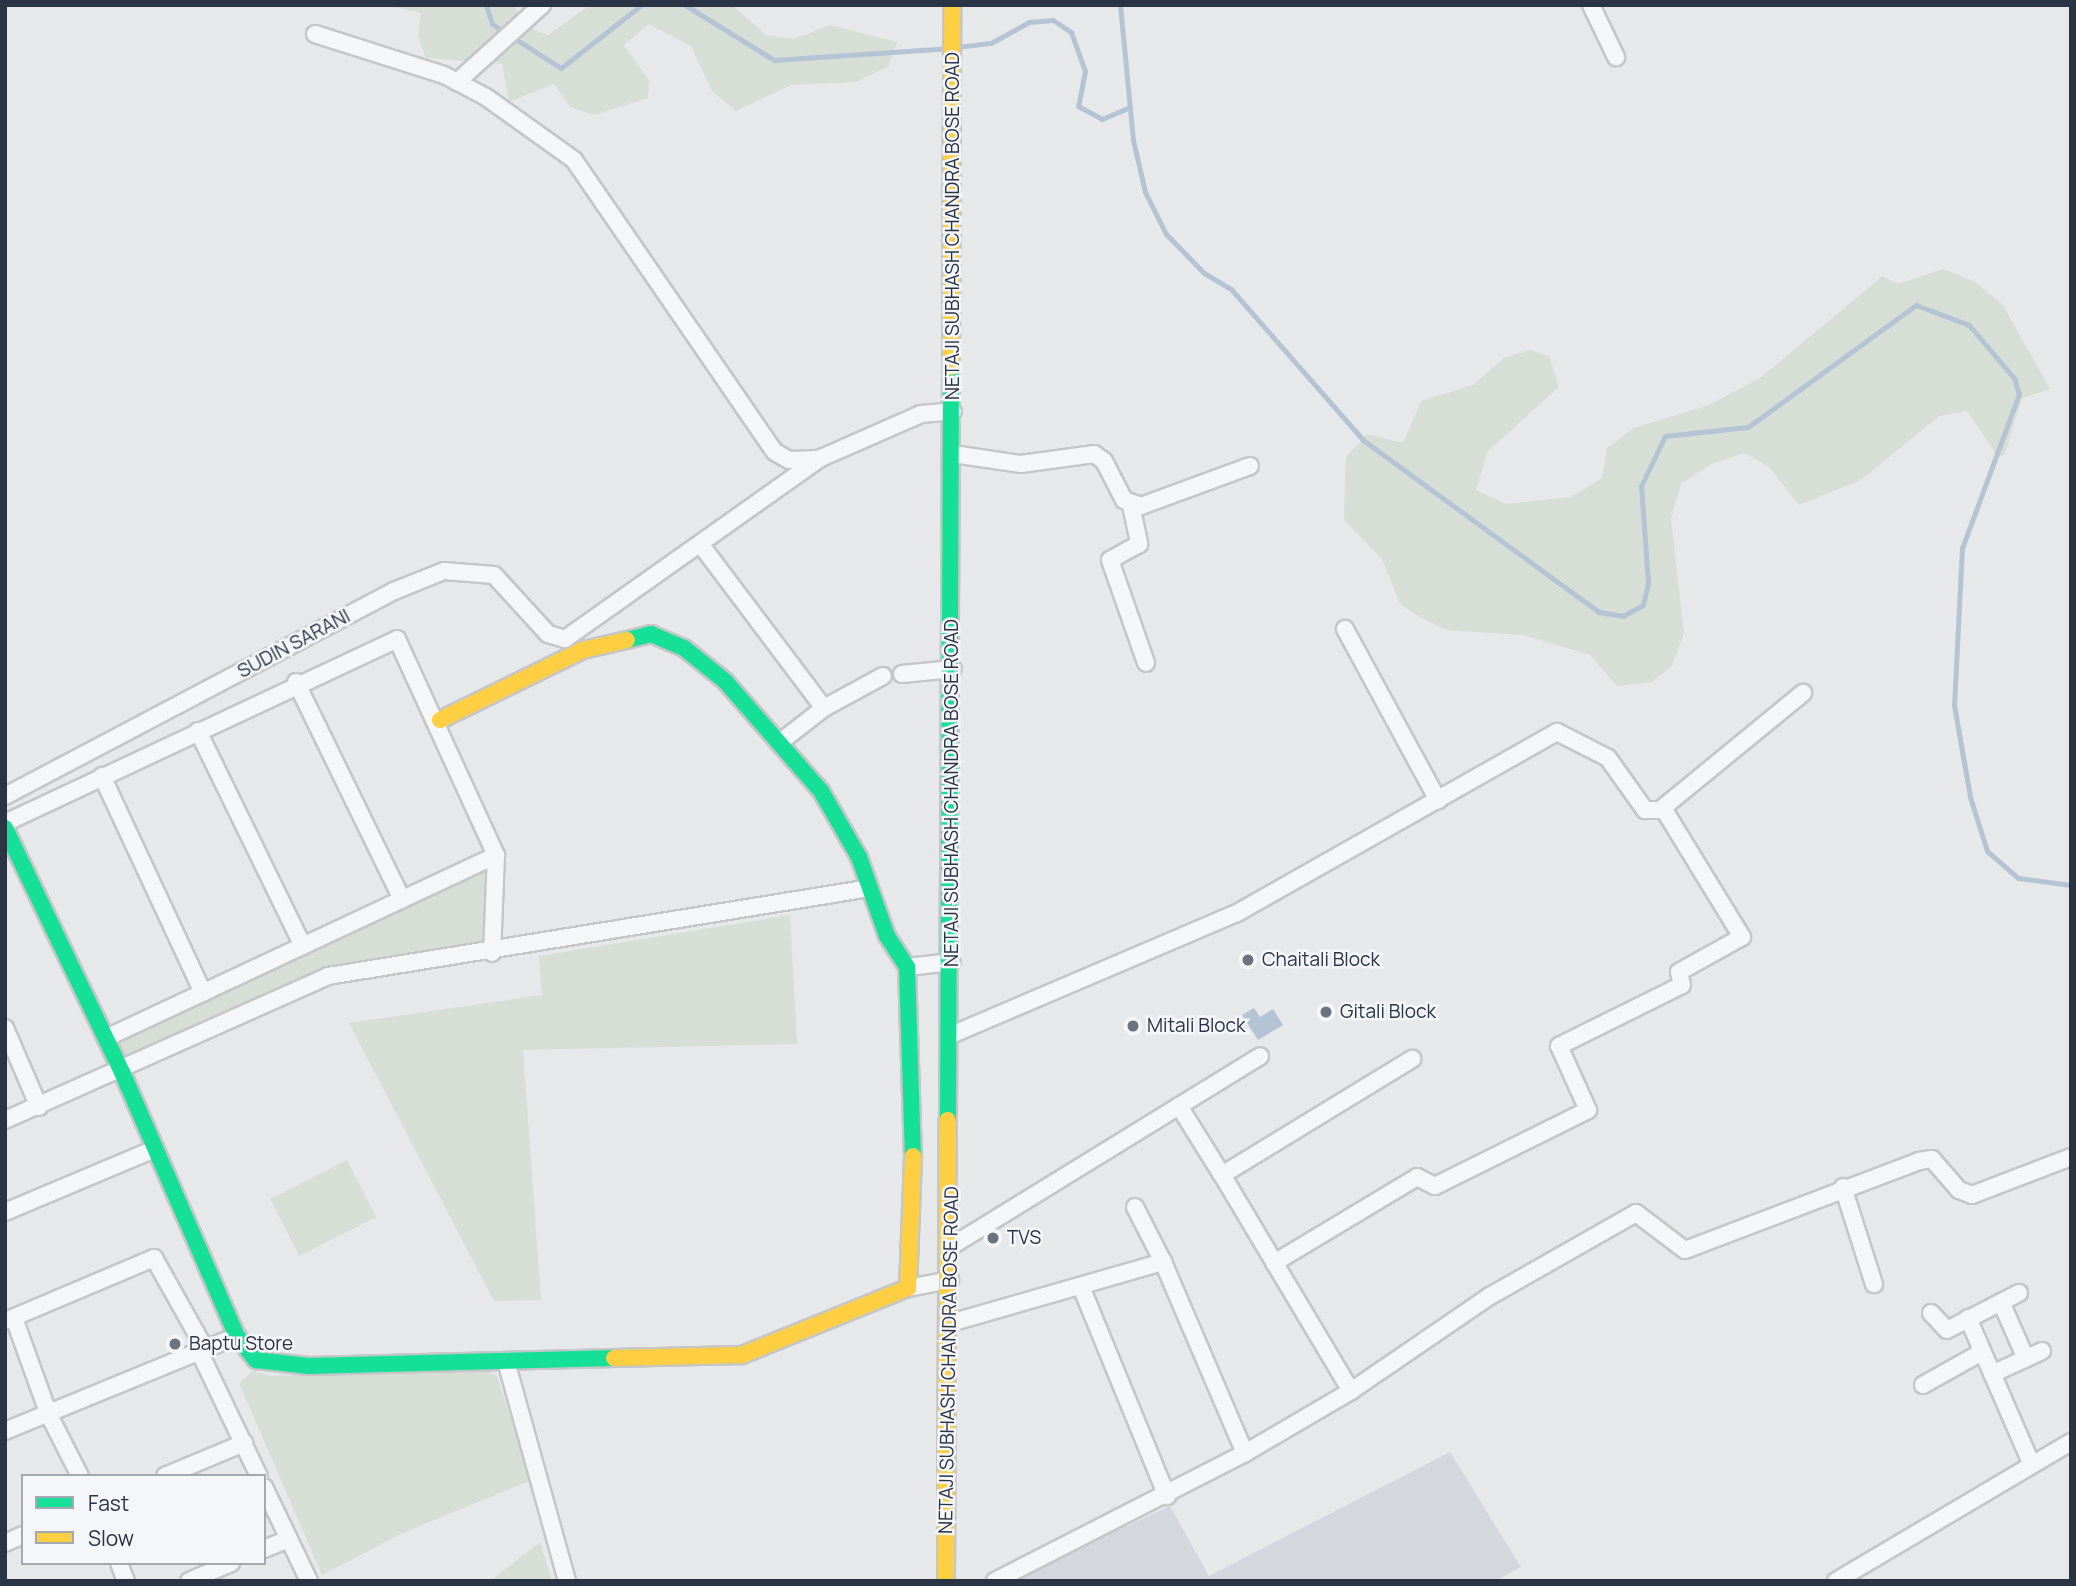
<!DOCTYPE html>
<html>
<head>
<meta charset="utf-8">
<style>
	body { margin:0 }
	#map { position:relative; width:2076px; height:1586px; overflow:hidden; background:#e6e8ea; font-family:Manrope,sans-serif }
	div>[style] { position:absolute }
	.built>* { inset:0; background:#d4d7dd }
	.green>* { inset:0; background:#d6ded6; transform-origin:0 0 }
	.water>* { inset:0; background:#b4c4d5 }
	.stream>* { height:5px; margin:-2.5px; padding:0 2.5px; transform-origin:2.5px; border-radius:2.5px; background:#b4c4d5 }
	.roads { filter:drop-shadow(2px 0 #c4c6c8) drop-shadow(-2px 0 #c4c6c8) drop-shadow(0 2px #c4c6c8) drop-shadow(0 -2px #c4c6c8) }
	.street>* { height:16px; margin:-8px; padding:0 8px; transform-origin:8px; border-radius:8px; background:#f5f6f7 }
	.fast>* { height:16px; margin:-8px; padding:0 8px; transform-origin:8px; border-radius:8px; background:#16e098 }
	.slow>* { height:16px; margin:-8px; padding:0 8px; transform-origin:8px; border-radius:8px; background:#ffcf43 }
	.dots>* { width:19px; height:19px; translate:-50% -50%; box-sizing:border-box; border:4px solid #f4f6f9; border-radius:50% }
	span { translate:-50% -50%; white-space:nowrap; text-align:center; line-height:1.15; -webkit-text-stroke:5px #f4f6f9; paint-order:stroke }
	.street-label { font-size:19px; color:#2b3445 }
	.poi-label { font-size:19px; color:#2b3445 }
	.left { translate:0 -50%; text-align:left }
	.frame { position:absolute; inset:0; border:7px solid #2b3445; pointer-events:none }
	.legend { position:absolute; left:21px; top:1474px; width:245px; height:91px; box-sizing:border-box; background:#f4f6f9; border:2px solid #a4a8b1; margin:0; padding:9px 12px; list-style:none; font-size:21px; color:#2b3445 }
	.legend li { display:flex; align-items:center; gap:14px; height:35px }
	.legend b { width:35px; border:2px solid #a4a8b1 }
</style>
</head>
<body>
<div id="map">
	<div class="built">
		<div style="clip-path:polygon(1450px 1452px,1521px 1567px,1495px 1581px,1009px 1581px,1170px 1506px,1209px 1576px)"></div>
	</div>
	<div class="green">
		<div style="clip-path:polygon(384px 5px,513px 5px,531px 29px,548px 35px,590px 5px,732px 5px,766px 35px,794px 39px,830px 25px,897px 42px,888px 67px,856px 82px,791px 85px,736px 111px,712px 91px,691px 46px,649px 24px,624px 45px,649px 80px,648px 98px,594px 115px,570px 107px,554px 84px,509px 102px,502px 64px,426px 58px,418px 35px,421px 13px)"></div>
		<div style="clip-path:polygon(1943px 269px,1975px 282px,2003px 305px,2050px 389px,2022px 398px,2005px 454px,1998px 457px,1967px 411px,1939px 416px,1861px 480px,1799px 505px,1768px 466px,1744px 453px,1711px 464px,1681px 484px,1671px 519px,1684px 633px,1672px 666px,1652px 682px,1617px 686px,1590px 655px,1523px 635px,1446px 630px,1420px 617px,1400px 604px,1382px 559px,1344px 520px,1346px 457px,1367px 434px,1403px 443px,1421px 401px,1473px 385px,1504px 358px,1530px 350px,1549px 356px,1559px 387px,1487px 452px,1476px 490px,1506px 504px,1571px 497px,1602px 478px,1607px 448px,1634px 428px,1709px 405px,1760px 378px,1883px 276px,1897px 284px)"></div>
		<div style="clip-path:polygon(496px 855px,492px 953px,328px 976px,122px 1072px,106px 1038px)"></div>
		<div style="clip-path:polygon(790px 915px,797px 1044px,523px 1050px,541px 1300px,494px 1301px,349px 1023px,542px 995px,539px 956px)"></div>
		<div style="left:347px;top:1160px;width:64px;height:86px;rotate:63deg"></div>
		<div style="clip-path:polygon(485px 1369px,497px 1376px,531px 1480px,403px 1533px,322px 1575px,239px 1383px,253px 1371px,271px 1376px)"></div>
		<div style="clip-path:polygon(540px 1542px,552px 1581px,490px 1581px)"></div>
	</div>
	<div class="water">
		<div style="clip-path:polygon(1254px 1008px,1260px 1017px,1273px 1009px,1283px 1025px,1258px 1040px,1242px 1015px)"></div>
	</div>
	<div class="stream">
		<div style="left:486px;top:5px;width:20px;rotate:72deg"></div>
		<div style="left:492px;top:24px;width:82px;rotate:32.5deg"></div>
		<div style="left:561px;top:68px;width:102px;rotate:-38.2deg"></div>
		<div style="left:685px;top:5px;width:105px;rotate:31.7deg"></div>
		<div style="left:774px;top:60px;width:174px;rotate:-3.9deg"></div>
		<div style="left:1120px;top:5px;width:136px;rotate:84.5deg"></div>
		<div style="left:1133px;top:140px;width:53px;rotate:77deg"></div>
		<div style="left:1145px;top:192px;width:47px;rotate:63.4deg"></div>
		<div style="left:1166px;top:234px;width:54px;rotate:45.7deg"></div>
		<div style="left:1204px;top:273px;width:31px;rotate:31deg"></div>
		<div style="left:1231px;top:289px;width:201px;rotate:48.8deg"></div>
		<div style="left:1363px;top:440px;width:292px;rotate:36.1deg"></div>
		<div style="left:1599px;top:612px;width:24px;rotate:9deg"></div>
		<div style="left:1623px;top:616px;width:23px;rotate:-29deg"></div>
		<div style="left:1643px;top:605px;width:23px;rotate:-77deg"></div>
		<div style="left:1648px;top:583px;width:97px;rotate:-94.1deg"></div>
		<div style="left:1641px;top:486px;width:55px;rotate:-64.4deg"></div>
		<div style="left:1665px;top:436px;width:83px;rotate:-6.2deg"></div>
		<div style="left:1748px;top:427px;width:208px;rotate:-36deg"></div>
		<div style="left:1916px;top:305px;width:57px;rotate:20.7deg"></div>
		<div style="left:1969px;top:325px;width:70px;rotate:49.7deg"></div>
		<div style="left:2014px;top:378px;width:17px;rotate:73deg"></div>
		<div style="left:2019px;top:394px;width:164px;rotate:110.3deg"></div>
		<div style="left:1962px;top:548px;width:157px;rotate:92.9deg"></div>
		<div style="left:1954px;top:705px;width:93px;rotate:80.1deg"></div>
		<div style="left:1970px;top:797px;width:57px;rotate:72.5deg"></div>
		<div style="left:1987px;top:851px;width:41px;rotate:41.1deg"></div>
		<div style="left:2018px;top:878px;width:53px;rotate:7.5deg"></div>
		<div style="left:957px;top:47px;width:34px;rotate:-7deg"></div>
		<div style="left:991px;top:43px;width:43px;rotate:-28.9deg"></div>
		<div style="left:1029px;top:22px;width:24px;rotate:-5deg"></div>
		<div style="left:1053px;top:20px;width:22px;rotate:34deg"></div>
		<div style="left:1071px;top:32px;width:41px;rotate:70.3deg"></div>
		<div style="left:1085px;top:71px;width:36px;rotate:101deg"></div>
		<div style="left:1078px;top:106px;width:27px;rotate:28deg"></div>
		<div style="left:1102px;top:119px;width:30px;rotate:-23deg"></div>
	</div>
	<div class="roads">
		<div class="street">
			<div style="left:1591px;top:5px;width:58px;rotate:64.3deg"></div>
			<div style="left:315px;top:34px;width:135px;rotate:17.6deg"></div>
			<div style="left:444px;top:75px;width:47px;rotate:27.6deg"></div>
			<div style="left:486px;top:97px;width:108px;rotate:35.6deg"></div>
			<div style="left:574px;top:160px;width:354px;rotate:55.5deg"></div>
			<div style="left:775px;top:452px;width:16px;rotate:30deg"></div>
			<div style="left:789px;top:460px;width:30px;rotate:-2deg"></div>
			<div style="left:457px;top:82px;width:115px;rotate:-42.2deg"></div>
			<div style="left:953px;top:454px;width:69px;rotate:8.4deg"></div>
			<div style="left:1021px;top:464px;width:74px;rotate:-7.8deg"></div>
			<div style="left:1094px;top:454px;width:12px;rotate:35deg"></div>
			<div style="left:1104px;top:461px;width:44px;rotate:62.9deg"></div>
			<div style="left:1124px;top:500px;width:18px;rotate:19deg"></div>
			<div style="left:1141px;top:506px;width:116px;rotate:-20.2deg"></div>
			<div style="left:1131px;top:505px;width:40px;rotate:78deg"></div>
			<div style="left:1139px;top:544px;width:33px;rotate:151deg"></div>
			<div style="left:1110px;top:560px;width:109px;rotate:70.7deg"></div>
			<div style="left:701px;top:545px;width:204px;rotate:53deg"></div>
			<div style="left:1345px;top:629px;width:195px;rotate:61.5deg"></div>
			<div style="left:902px;top:674px;width:51px;rotate:-5.6deg"></div>
			<div style="left:296px;top:682px;width:242px;rotate:64deg"></div>
			<div style="left:198px;top:731px;width:239px;rotate:64deg"></div>
			<div style="left:779px;top:743px;width:57px;rotate:-37.9deg"></div>
			<div style="left:824px;top:708px;width:67px;rotate:-28.5deg"></div>
			<div style="left:102px;top:776px;width:239px;rotate:65deg"></div>
			<div style="left:5px;top:796px;width:440px;rotate:-27.8deg"></div>
			<div style="left:394px;top:591px;width:54px;rotate:-21.8deg"></div>
			<div style="left:444px;top:571px;width:50px;rotate:4.6deg"></div>
			<div style="left:494px;top:575px;width:80px;rotate:47.5deg"></div>
			<div style="left:548px;top:634px;width:18px;rotate:16deg"></div>
			<div style="left:565px;top:639px;width:314px;rotate:-35.3deg"></div>
			<div style="left:821px;top:458px;width:109px;rotate:-23.7deg"></div>
			<div style="left:921px;top:414px;width:32px;rotate:-5deg"></div>
			<div style="left:5px;top:823px;width:433px;rotate:-25.1deg"></div>
			<div style="left:397px;top:639px;width:238px;rotate:65.4deg"></div>
			<div style="left:496px;top:855px;width:98px;rotate:92.3deg"></div>
			<div style="left:907px;top:967px;width:45px;rotate:-6.3deg"></div>
			<div style="left:5px;top:1028px;width:86px;rotate:66.7deg"></div>
			<div style="left:951px;top:1035px;width:311px;rotate:-23.1deg"></div>
			<div style="left:1237px;top:913px;width:368px;rotate:-29.5deg"></div>
			<div style="left:1557px;top:732px;width:57px;rotate:27deg"></div>
			<div style="left:1608px;top:758px;width:64px;rotate:54.6deg"></div>
			<div style="left:1645px;top:810px;width:15px"></div>
			<div style="left:1660px;top:810px;width:185px;rotate:-39.3deg"></div>
			<div style="left:106px;top:1038px;width:431px;rotate:-25.1deg"></div>
			<div style="left:1179px;top:1106px;width:81px;rotate:58.1deg"></div>
			<div style="left:5px;top:1120px;width:354px;rotate:-24deg"></div>
			<div style="left:328px;top:976px;width:549px;rotate:-9.22deg"></div>
			<div style="left:1843px;top:1187px;width:102px;rotate:72.3deg"></div>
			<div style="left:1135px;top:1207px;width:62px;rotate:63deg"></div>
			<div style="left:5px;top:1212px;width:163px;rotate:-22.8deg"></div>
			<div style="left:950px;top:1247px;width:364px;rotate:-31.6deg"></div>
			<div style="left:1274px;top:1263px;width:167px;rotate:-31deg"></div>
			<div style="left:1417px;top:1177px;width:20px;rotate:27deg"></div>
			<div style="left:1435px;top:1186px;width:171px;rotate:-26.4deg"></div>
			<div style="left:1588px;top:1110px;width:70px;rotate:-114.4deg"></div>
			<div style="left:1559px;top:1046px;width:137px;rotate:-26.4deg"></div>
			<div style="left:1682px;top:985px;width:13px;rotate:-103deg"></div>
			<div style="left:1679px;top:972px;width:72px;rotate:-29.1deg"></div>
			<div style="left:1742px;top:937px;width:151px;rotate:-121.5deg"></div>
			<div style="left:908px;top:1288px;width:43px;rotate:-10.8deg"></div>
			<div style="left:1082px;top:1289px;width:224px;rotate:67.7deg"></div>
			<div style="left:2001px;top:1302px;width:62px;rotate:66.3deg"></div>
			<div style="left:1931px;top:1313px;width:23px;rotate:47deg"></div>
			<div style="left:1947px;top:1330px;width:81px;rotate:-27.2deg"></div>
			<div style="left:14px;top:1318px;width:103px;rotate:70.2deg"></div>
			<div style="left:49px;top:1415px;width:68px;rotate:63.1deg"></div>
			<div style="left:1968px;top:1318px;width:158px;rotate:66.5deg"></div>
			<div style="left:5px;top:1321px;width:162px;rotate:-22.9deg"></div>
			<div style="left:154px;top:1258px;width:104px;rotate:60.7deg"></div>
			<div style="left:205px;top:1349px;width:216px;rotate:157.7deg"></div>
			<div style="left:950px;top:1323px;width:222px;rotate:-16deg"></div>
			<div style="left:1163px;top:1262px;width:208px;rotate:66.8deg"></div>
			<div style="left:205px;top:1349px;width:35px;rotate:-22deg"></div>
			<div style="left:199px;top:1351px;width:139px;rotate:64.4deg"></div>
			<div style="left:506px;top:1361px;width:228px;rotate:74.5deg"></div>
			<div style="left:1992px;top:1374px;width:55px;rotate:-24.7deg"></div>
			<div style="left:1923px;top:1385px;width:68px;rotate:-29.2deg"></div>
			<div style="left:1351px;top:1391px;width:252px;rotate:-120.8deg"></div>
			<div style="left:1222px;top:1175px;width:223px;rotate:-31.4deg"></div>
			<div style="left:165px;top:1476px;width:86px;rotate:-22.7deg"></div>
			<div style="left:264px;top:1487px;width:104px;rotate:64.4deg"></div>
			<div style="left:5px;top:1543px;width:20px;rotate:-24deg"></div>
			<div style="left:264px;top:1549px;width:27px;rotate:-22deg"></div>
			<div style="left:119px;top:1563px;width:19px;rotate:69deg"></div>
			<div style="left:189px;top:1581px;width:46px;rotate:-23.2deg"></div>
			<div style="left:995px;top:1581px;width:281px;rotate:-27.1deg"></div>
			<div style="left:1245px;top:1453px;width:123px;rotate:-30.3deg"></div>
			<div style="left:1351px;top:1391px;width:168px;rotate:-34.4deg"></div>
			<div style="left:1490px;top:1296px;width:168px;rotate:-29.6deg"></div>
			<div style="left:1636px;top:1213px;width:61px;rotate:37.1deg"></div>
			<div style="left:1685px;top:1250px;width:250px;rotate:-20.8deg"></div>
			<div style="left:1919px;top:1161px;width:13px;rotate:-9deg"></div>
			<div style="left:1932px;top:1159px;width:41px;rotate:48.9deg"></div>
			<div style="left:1959px;top:1190px;width:14px;rotate:21deg"></div>
			<div style="left:1972px;top:1195px;width:106px;rotate:-21deg"></div>
			<div style="left:1836px;top:1581px;width:273px;rotate:-30.6deg"></div>
		</div>
		<div class="fast">
			<div style="left:627px;top:640px;width:25px;rotate:-14deg"></div>
			<div style="left:651px;top:634px;width:36px;rotate:23deg"></div>
			<div style="left:684px;top:648px;width:53px;rotate:38.8deg"></div>
			<div style="left:725px;top:681px;width:146px;rotate:48.9deg"></div>
			<div style="left:821px;top:791px;width:76px;rotate:60.1deg"></div>
			<div style="left:859px;top:857px;width:84px;rotate:70.5deg"></div>
			<div style="left:887px;top:936px;width:37px;rotate:57deg"></div>
			<div style="left:907px;top:967px;width:189px;rotate:88.2deg"></div>
			<div style="left:5px;top:828px;width:271px;rotate:64.4deg"></div>
			<div style="left:122px;top:1072px;width:288px;rotate:66.5deg"></div>
			<div style="left:237px;top:1336px;width:31px;rotate:52deg"></div>
			<div style="left:256px;top:1360px;width:53px;rotate:6.5deg"></div>
			<div style="left:309px;top:1366px;width:305px;rotate:-1.5deg"></div>
			<div style="left:948px;top:1120px;width:753px;rotate:-89.77deg"></div>
		</div>
		<div class="slow">
			<div style="left:951px;top:367px;width:362px;rotate:-89.8deg"></div>
			<div style="left:440px;top:720px;width:159px;rotate:-26.1deg"></div>
			<div style="left:583px;top:650px;width:45px;rotate:-12.8deg"></div>
			<div style="left:614px;top:1358px;width:128px;rotate:-1.3deg"></div>
			<div style="left:742px;top:1355px;width:179px;rotate:-22deg"></div>
			<div style="left:908px;top:1288px;width:132px;rotate:-87.8deg"></div>
			<div style="left:946px;top:1581px;width:461px;rotate:-89.8deg"></div>
		</div>
	</div>
	<div class="dots">
		<div style="left:1248px;top:960px;background:#6c737f"></div>
		<div style="left:1326px;top:1012px;background:#6c737f"></div>
		<div style="left:1133px;top:1026px;background:#6c737f"></div>
		<div style="left:993px;top:1238px;background:#6c737f"></div>
		<div style="left:175px;top:1344px;background:#6c737f"></div>
	</div>
	<div class="street-label">
		<span style="left:953px;top:226px;rotate:-90deg">NETAJI SUBHASH CHANDRA BOSE ROAD</span>
		<span style="left:294px;top:644px;rotate:-28deg">SUDIN SARANI</span>
		<span style="left:952px;top:793px;rotate:-90deg">NETAJI SUBHASH CHANDRA BOSE ROAD</span>
		<span style="left:949px;top:1360px;rotate:-89deg">NETAJI SUBHASH CHANDRA BOSE ROAD</span>
	</div>
	<div class="poi-label">
		<span class="left" style="left:1262px;top:960px">Chaitali Block</span>
		<span class="left" style="left:1340px;top:1012px">Gitali Block</span>
		<span class="left" style="left:1147px;top:1026px">Mitali Block</span>
		<span class="left" style="left:1007px;top:1238px">TVS</span>
		<span class="left" style="left:189px;top:1344px">Baptu Store</span>
	</div>
	<div class="frame"></div>
	<ul class="legend">
	<li><b style="height:9px;background:#16e098"></b>Fast</li>
	<li><b style="height:9px;background:#ffcf43"></b>Slow</li>
	</ul>
</div>
</body>
</html>
